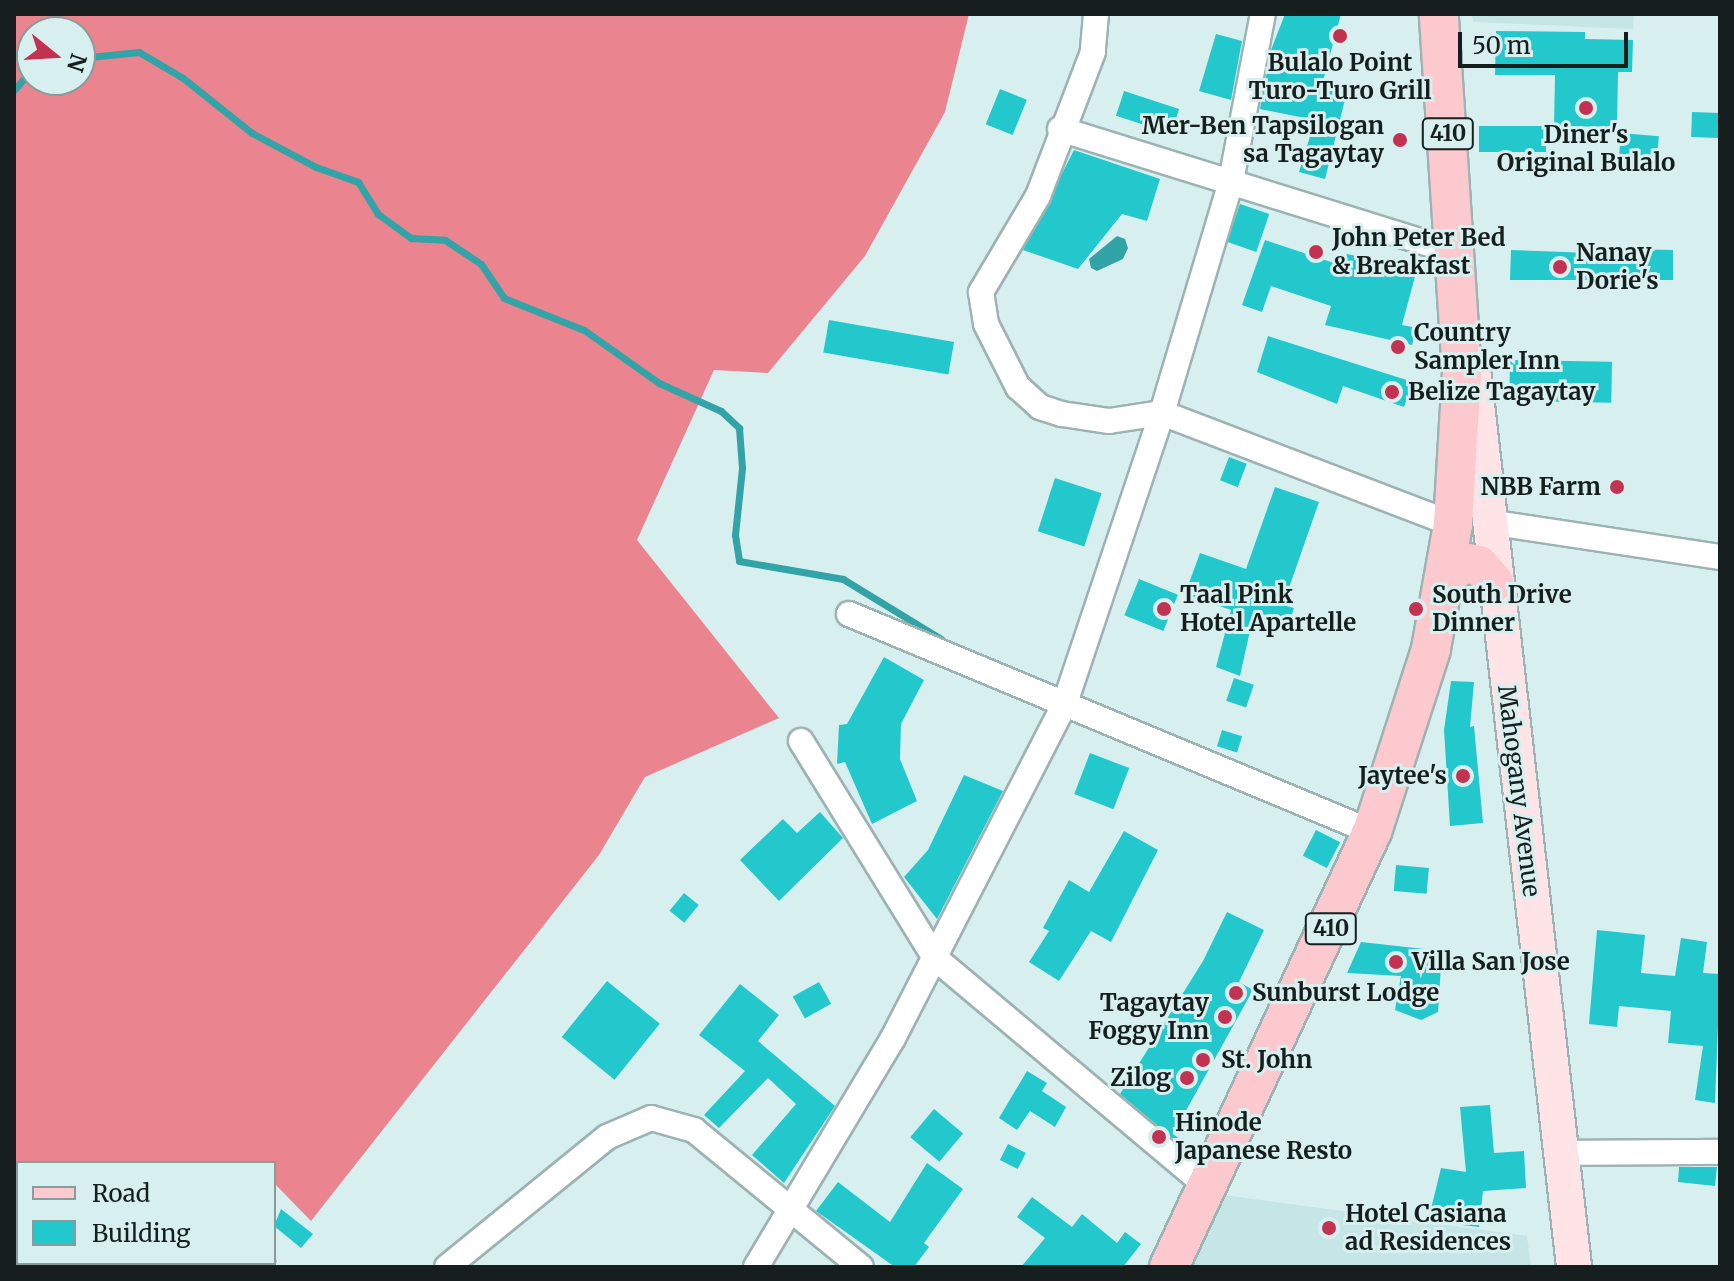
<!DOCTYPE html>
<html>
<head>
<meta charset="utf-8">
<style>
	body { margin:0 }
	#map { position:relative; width:1734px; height:1281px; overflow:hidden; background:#d8efef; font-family:Merriweather,serif }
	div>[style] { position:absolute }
	.built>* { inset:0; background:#c5e5e6 }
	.forest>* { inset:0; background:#ea8590 }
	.water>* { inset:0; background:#32a4a7 }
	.stream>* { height:7px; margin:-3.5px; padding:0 3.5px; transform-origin:3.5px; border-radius:3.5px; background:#32a4a7 }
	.building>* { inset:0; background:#22c8cc; transform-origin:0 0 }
	.roads { filter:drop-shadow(2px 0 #9db2b2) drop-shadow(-2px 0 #9db2b2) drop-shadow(0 2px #9db2b2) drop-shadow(0 -2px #9db2b2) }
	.street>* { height:24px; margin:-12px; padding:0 12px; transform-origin:12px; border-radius:12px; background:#fff }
	.secondary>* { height:34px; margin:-17px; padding:0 17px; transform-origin:17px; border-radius:17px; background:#fee4e6 }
	.primary>* { height:38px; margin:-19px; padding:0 19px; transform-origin:19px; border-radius:19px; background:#fccace }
	.dots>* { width:22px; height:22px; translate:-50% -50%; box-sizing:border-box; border:4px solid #d8efef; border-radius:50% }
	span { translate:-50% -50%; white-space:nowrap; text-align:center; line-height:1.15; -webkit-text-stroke:6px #d8efef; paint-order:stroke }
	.shield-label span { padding:2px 6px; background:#d8efef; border:2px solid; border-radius:6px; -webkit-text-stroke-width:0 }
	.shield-label { font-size:22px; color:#161e1e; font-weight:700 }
	.poi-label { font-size:24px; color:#161e1e; font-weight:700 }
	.right { translate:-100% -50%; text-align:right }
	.left { translate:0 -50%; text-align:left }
	.street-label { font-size:24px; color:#161e1e }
	.frame { position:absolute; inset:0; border:16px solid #161e1e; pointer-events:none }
	.legend { position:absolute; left:16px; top:1161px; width:260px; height:104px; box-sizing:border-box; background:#d8efef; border:2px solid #8a9b9b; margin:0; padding:10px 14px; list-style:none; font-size:24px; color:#161e1e }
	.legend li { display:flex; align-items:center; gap:16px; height:40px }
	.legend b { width:40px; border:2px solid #8a9b9b }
	.north { position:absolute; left:16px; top:16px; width:80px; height:80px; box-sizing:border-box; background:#d8efef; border:2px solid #8a9b9b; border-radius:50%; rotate:108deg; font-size:22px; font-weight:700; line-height:32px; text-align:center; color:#161e1e }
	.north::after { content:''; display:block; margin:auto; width:28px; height:36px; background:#c33351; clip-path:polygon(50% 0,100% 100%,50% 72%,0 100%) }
	.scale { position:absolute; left:1458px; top:32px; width:170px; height:36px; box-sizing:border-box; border:4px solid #161e1e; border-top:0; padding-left:10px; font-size:24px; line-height:28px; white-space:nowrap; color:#161e1e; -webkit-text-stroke:6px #d8efef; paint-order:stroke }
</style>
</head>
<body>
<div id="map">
	<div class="built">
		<div style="clip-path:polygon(1472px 14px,1634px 14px,1633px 29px,1473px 22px)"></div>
		<div style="clip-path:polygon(1217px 1194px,1527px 1236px,1531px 1267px,1182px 1267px)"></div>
	</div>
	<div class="forest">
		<div style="clip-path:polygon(evenodd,14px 14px,969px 14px,945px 112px,865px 256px,768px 373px,714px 370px,637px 540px,779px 718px,645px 777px,599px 855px,311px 1221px,274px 1183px,274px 1163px,18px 1163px,18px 1263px,274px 1263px,274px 1258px,277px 1261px,272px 1267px,14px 1267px,14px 14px,32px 32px,80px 32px,80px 80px,32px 80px,32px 32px)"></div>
	</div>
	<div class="water">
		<div style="clip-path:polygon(1117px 236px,1125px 239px,1128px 248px,1123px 259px,1097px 271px,1091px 268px,1089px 259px)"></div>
	</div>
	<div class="stream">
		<div style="left:80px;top:58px;width:59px;rotate:-5.8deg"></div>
		<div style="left:139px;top:52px;width:51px;rotate:30.6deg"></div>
		<div style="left:183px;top:78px;width:88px;rotate:38.6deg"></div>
		<div style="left:252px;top:133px;width:72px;rotate:28deg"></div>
		<div style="left:316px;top:167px;width:45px;rotate:19.7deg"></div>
		<div style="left:358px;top:182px;width:38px;rotate:58deg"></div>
		<div style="left:378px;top:214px;width:41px;rotate:36deg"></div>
		<div style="left:411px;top:238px;width:34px;rotate:3deg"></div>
		<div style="left:445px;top:240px;width:43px;rotate:33.7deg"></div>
		<div style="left:481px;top:264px;width:41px;rotate:55.9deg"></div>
		<div style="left:504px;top:298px;width:86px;rotate:21.8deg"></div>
		<div style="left:584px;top:330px;width:92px;rotate:35.2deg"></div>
		<div style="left:659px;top:383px;width:68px;rotate:24.3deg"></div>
		<div style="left:721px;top:411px;width:25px;rotate:43deg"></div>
		<div style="left:739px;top:428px;width:40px;rotate:85.7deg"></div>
		<div style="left:742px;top:468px;width:67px;rotate:96deg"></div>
		<div style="left:735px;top:535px;width:26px;rotate:81deg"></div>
		<div style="left:739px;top:561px;width:106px;rotate:9.8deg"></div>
		<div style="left:843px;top:579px;width:115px;rotate:31.5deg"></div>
		<div style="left:14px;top:90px;width:28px;rotate:-49deg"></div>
	</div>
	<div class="building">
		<div style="clip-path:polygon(1285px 14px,1341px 14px,1323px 81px,1348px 88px,1325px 179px,1299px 172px,1315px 120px,1260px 109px,1271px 50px)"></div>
		<div style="clip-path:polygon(1496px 31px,1585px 32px,1585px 39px,1633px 40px,1632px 72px,1618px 72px,1617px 127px,1554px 126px,1555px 75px,1495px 75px)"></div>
		<div style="clip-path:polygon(1216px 34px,1242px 41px,1231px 100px,1199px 91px)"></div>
		<div style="left:1000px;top:89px;width:29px;height:38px;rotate:22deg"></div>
		<div style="left:1124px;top:91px;width:58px;height:26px;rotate:18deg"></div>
		<div style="left:1692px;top:112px;width:28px;height:25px;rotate:2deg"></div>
		<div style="left:1479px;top:126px;width:67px;height:26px"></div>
		<div style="left:1621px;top:133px;width:38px;height:27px;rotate:5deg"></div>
		<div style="clip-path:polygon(1074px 150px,1160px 179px,1147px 221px,1122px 214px,1078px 269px,1023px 250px)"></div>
		<div style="left:1240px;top:204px;width:31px;height:40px;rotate:19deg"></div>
		<div style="clip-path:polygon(1265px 240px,1343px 266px,1347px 254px,1417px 269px,1402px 325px,1417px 328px,1412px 345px,1325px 325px,1331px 306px,1271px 286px,1262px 312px,1242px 305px)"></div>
		<div style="clip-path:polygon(1616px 249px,1673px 250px,1673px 280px,1510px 280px,1511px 250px,1616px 254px)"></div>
		<div style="left:829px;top:320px;width:127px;height:33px;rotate:10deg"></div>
		<div style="clip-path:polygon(1268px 336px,1413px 382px,1404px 407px,1343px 386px,1337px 404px,1257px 372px)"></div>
		<div style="left:1510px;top:360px;width:102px;height:41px;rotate:1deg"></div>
		<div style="left:1229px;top:457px;width:19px;height:25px;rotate:21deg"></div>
		<div style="left:1055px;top:478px;width:49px;height:56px;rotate:18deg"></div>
		<div style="clip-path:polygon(1275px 487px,1319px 502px,1283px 605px,1294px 608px,1288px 627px,1253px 617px,1240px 676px,1216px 667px,1231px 610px,1185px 594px,1200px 553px,1246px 569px)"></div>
		<div style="left:1139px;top:579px;width:42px;height:39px;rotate:22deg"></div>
		<div style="clip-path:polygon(884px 657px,924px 680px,901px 724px,900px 759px,917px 801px,872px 824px,845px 762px,837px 764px,839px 725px,847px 724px)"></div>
		<div style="left:1234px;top:678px;width:21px;height:24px;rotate:19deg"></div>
		<div style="clip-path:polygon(1451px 681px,1474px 682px,1470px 727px,1474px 726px,1483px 823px,1450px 826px,1444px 730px)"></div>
		<div style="left:1222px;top:730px;width:21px;height:17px;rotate:17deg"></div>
		<div style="left:1090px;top:753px;width:42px;height:44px;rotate:21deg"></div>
		<div style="clip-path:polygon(964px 775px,1003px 791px,937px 919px,904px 877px,928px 850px)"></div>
		<div style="clip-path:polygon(820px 812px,843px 838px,779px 901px,740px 860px,783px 819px,797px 833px)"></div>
		<div style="left:1316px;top:830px;width:27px;height:29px;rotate:27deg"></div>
		<div style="clip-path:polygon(1124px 831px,1158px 850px,1111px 942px,1091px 931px,1059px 981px,1029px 962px,1049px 931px,1043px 928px,1069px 880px,1089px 892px)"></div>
		<div style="left:1396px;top:865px;width:33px;height:26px;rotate:5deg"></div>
		<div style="left:684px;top:893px;width:19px;height:23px;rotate:39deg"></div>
		<div style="clip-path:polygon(1227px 912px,1264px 930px,1239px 982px,1253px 990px,1173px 1134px,1190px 1146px,1188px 1151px,1120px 1094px,1203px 961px)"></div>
		<div style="clip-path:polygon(1597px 930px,1645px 935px,1641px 973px,1675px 976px,1681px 938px,1707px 942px,1703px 973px,1720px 974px,1715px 1103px,1695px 1100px,1703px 1046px,1668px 1043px,1671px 1011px,1619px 1006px,1617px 1027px,1589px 1024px)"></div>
		<div style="clip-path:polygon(1361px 942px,1442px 951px,1438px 1012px,1421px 1020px,1395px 1010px,1401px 976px,1347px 973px)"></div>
		<div style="left:607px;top:981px;width:68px;height:72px;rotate:39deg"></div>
		<div style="left:819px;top:982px;width:25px;height:30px;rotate:61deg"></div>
		<div style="clip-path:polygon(740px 984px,779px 1015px,758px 1041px,835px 1106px,784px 1183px,752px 1155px,796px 1104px,768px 1078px,719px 1128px,704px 1115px,745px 1071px,699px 1035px)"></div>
		<div style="clip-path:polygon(1027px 1071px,1047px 1083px,1042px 1091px,1066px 1107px,1055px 1127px,1030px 1111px,1017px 1130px,999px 1118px)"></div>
		<div style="clip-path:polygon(1490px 1105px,1494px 1153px,1524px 1151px,1526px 1188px,1483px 1191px,1479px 1227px,1428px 1221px,1441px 1168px,1466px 1172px,1460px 1107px)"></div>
		<div style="left:934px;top:1109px;width:38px;height:37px;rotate:40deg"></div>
		<div style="left:1008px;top:1144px;width:20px;height:18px;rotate:27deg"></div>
		<div style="clip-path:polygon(927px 1163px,963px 1189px,924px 1243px,929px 1247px,914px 1267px,895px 1267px,816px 1211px,838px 1182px,890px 1222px)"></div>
		<div style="clip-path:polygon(1679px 1167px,1717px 1167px,1715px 1186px,1678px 1182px)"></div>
		<div style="clip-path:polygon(1032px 1197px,1072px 1227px,1082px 1214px,1117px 1243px,1125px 1232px,1141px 1244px,1123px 1267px,1021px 1267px,1045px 1238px,1017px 1217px)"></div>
		<div style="clip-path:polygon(281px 1209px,313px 1234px,301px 1248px,274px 1226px)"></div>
	</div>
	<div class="roads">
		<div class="street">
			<div style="left:1096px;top:14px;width:38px;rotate:95deg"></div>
			<div style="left:1093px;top:52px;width:154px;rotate:110.9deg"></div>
			<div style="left:1038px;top:196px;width:112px;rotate:120.7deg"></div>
			<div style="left:981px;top:292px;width:32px;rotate:81deg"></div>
			<div style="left:986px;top:324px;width:71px;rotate:63.1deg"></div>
			<div style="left:1018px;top:387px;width:30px;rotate:42deg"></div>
			<div style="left:1040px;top:407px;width:23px;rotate:18deg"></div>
			<div style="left:1062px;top:414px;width:48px;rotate:8.5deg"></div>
			<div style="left:1109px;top:421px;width:54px;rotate:-8.6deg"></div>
			<div style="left:1162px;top:413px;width:311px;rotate:20.9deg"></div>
			<div style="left:1060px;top:129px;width:416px;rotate:17.3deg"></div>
			<div style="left:1488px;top:522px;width:235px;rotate:8.6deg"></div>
			<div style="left:849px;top:614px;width:567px;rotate:22.63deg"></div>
			<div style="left:801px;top:741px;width:255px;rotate:58.3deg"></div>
			<div style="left:935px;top:958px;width:356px;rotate:40deg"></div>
			<div style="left:1561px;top:1153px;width:159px;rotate:-0.4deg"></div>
			<div style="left:447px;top:1267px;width:206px;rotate:-39.1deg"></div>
			<div style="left:607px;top:1137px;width:48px;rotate:-23.4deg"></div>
			<div style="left:651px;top:1118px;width:45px;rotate:15.6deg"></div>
			<div style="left:694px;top:1130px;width:216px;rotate:39.4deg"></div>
			<div style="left:756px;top:1267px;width:267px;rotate:-59.1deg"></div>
			<div style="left:893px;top:1038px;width:377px;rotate:-62.8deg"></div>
			<div style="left:1065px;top:703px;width:306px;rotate:-71.5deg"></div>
			<div style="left:1162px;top:413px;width:242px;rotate:-73.4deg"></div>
			<div style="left:1231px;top:181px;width:170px;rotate:-79.2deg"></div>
		</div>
		<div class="secondary">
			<div style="left:1473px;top:369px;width:904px;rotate:83.58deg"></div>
		</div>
		<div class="primary">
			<div style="left:1447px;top:573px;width:23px;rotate:-25deg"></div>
			<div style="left:1468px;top:563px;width:11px;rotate:10deg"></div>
			<div style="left:1479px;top:565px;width:23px;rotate:49deg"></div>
			<div style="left:1169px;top:1267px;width:480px;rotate:-65deg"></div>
			<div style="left:1372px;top:832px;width:192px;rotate:-72.1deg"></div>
			<div style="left:1431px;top:649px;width:127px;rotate:-80deg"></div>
			<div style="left:1453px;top:524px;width:150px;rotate:-86.6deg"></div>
			<div style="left:1462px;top:374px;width:361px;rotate:-93.7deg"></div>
		</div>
	</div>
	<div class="dots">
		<div style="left:1340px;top:36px;background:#c33351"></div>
		<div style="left:1586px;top:108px;background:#c33351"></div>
		<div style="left:1400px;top:140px;background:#c33351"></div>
		<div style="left:1316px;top:252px;background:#c33351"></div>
		<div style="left:1560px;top:267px;background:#c33351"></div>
		<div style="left:1398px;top:347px;background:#c33351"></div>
		<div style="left:1392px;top:392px;background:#c33351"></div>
		<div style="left:1617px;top:487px;background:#c33351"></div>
		<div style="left:1164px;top:609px;background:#c33351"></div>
		<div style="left:1416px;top:609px;background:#c33351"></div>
		<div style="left:1463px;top:776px;background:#c33351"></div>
		<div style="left:1396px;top:962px;background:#c33351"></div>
		<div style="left:1236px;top:993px;background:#c33351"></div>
		<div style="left:1225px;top:1017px;background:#c33351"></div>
		<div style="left:1203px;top:1060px;background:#c33351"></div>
		<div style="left:1187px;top:1078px;background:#c33351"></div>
		<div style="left:1159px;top:1137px;background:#c33351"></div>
		<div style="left:1329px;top:1228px;background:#c33351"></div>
	</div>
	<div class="shield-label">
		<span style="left:1448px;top:134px">410</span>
		<span style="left:1331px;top:929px">410</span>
	</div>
	<div class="poi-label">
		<span style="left:1340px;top:77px">Bulalo Point<br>Turo-Turo Grill</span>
		<span class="right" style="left:1384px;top:140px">Mer-Ben Tapsilogan<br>sa Tagaytay</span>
		<span style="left:1586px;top:149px">Diner's<br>Original Bulalo</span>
		<span class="left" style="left:1332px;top:252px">John Peter Bed<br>&amp; Breakfast</span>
		<span class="left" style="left:1576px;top:267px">Nanay<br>Dorie's</span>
		<span class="left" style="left:1414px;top:347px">Country<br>Sampler Inn</span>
		<span class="left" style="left:1408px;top:392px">Belize Tagaytay</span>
		<span class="right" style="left:1601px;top:487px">NBB Farm</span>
		<span class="left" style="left:1180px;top:609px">Taal Pink<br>Hotel Apartelle</span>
		<span class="left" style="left:1432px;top:609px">South Drive<br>Dinner</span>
		<span class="right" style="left:1447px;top:776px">Jaytee's</span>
		<span class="left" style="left:1412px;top:962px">Villa San Jose</span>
		<span class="left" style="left:1252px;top:993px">Sunburst Lodge</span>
		<span class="right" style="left:1209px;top:1017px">Tagaytay<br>Foggy Inn</span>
		<span class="left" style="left:1221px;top:1060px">St. John</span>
		<span class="right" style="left:1171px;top:1078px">Zilog</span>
		<span class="left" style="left:1175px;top:1137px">Hinode<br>Japanese Resto</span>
		<span class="left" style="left:1345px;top:1228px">Hotel Casiana<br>ad Residences</span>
	</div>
	<div class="street-label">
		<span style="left:1519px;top:791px;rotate:83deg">Mahogany Avenue</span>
	</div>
	<div class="frame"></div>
	<ul class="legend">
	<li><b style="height:10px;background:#fccace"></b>Road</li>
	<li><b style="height:22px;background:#22c8cc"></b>Building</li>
	</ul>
	<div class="north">N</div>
	<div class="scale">50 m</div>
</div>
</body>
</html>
